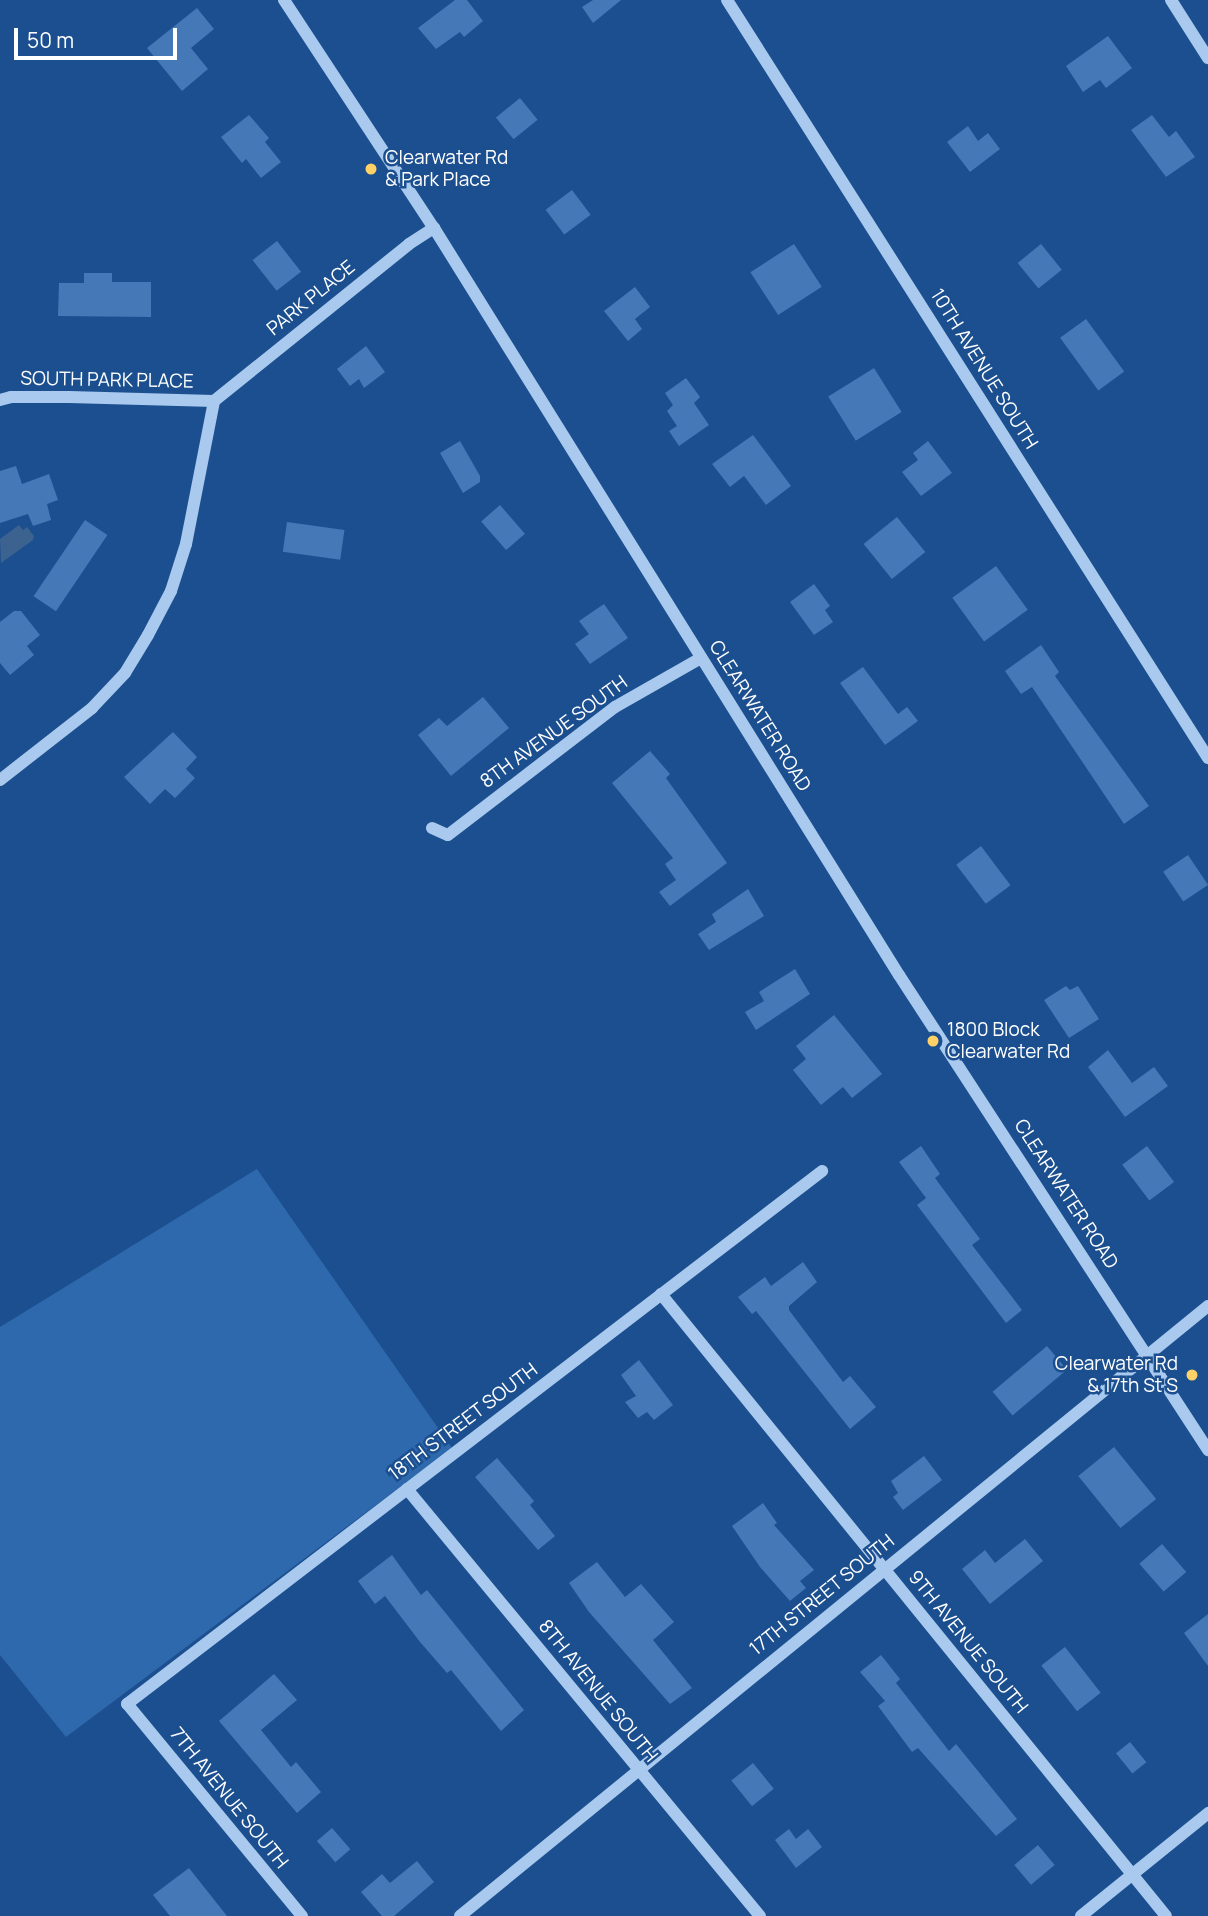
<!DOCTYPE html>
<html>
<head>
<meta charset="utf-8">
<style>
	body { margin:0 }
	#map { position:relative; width:1208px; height:1916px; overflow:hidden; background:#1b4f8f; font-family:Manrope,sans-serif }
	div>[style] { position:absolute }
	.green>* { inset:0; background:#2e69ad }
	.water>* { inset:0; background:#3c6290 }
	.building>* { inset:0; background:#4478b7; transform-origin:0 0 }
	.minor>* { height:12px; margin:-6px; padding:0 6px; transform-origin:6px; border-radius:6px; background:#a9c9ee }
	.dots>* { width:19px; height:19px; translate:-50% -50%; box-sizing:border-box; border:4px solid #1b4f8f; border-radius:50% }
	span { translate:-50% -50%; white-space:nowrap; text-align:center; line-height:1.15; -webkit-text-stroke:5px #1b4f8f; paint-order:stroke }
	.poi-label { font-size:19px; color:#fff }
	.left { translate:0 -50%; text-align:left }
	.right { translate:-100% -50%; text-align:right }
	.street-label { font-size:19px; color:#fff }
	.scale { position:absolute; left:14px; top:28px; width:163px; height:32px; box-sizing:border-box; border:4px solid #fff; border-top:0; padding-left:9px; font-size:21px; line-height:24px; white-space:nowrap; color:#fff; -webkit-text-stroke:5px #1b4f8f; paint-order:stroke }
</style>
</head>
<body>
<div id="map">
	<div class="green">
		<div style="clip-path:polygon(257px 1169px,452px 1448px,66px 1737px,0 1655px,0 1327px)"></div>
	</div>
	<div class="water">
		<div style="clip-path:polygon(19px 525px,23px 530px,27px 527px,34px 536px,33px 540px,1px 563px,0 539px)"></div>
	</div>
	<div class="building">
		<div style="clip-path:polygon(455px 0,467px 0,483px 21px,464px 37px,460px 32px,436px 49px,418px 28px)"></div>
		<div style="clip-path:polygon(593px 0,621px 0,593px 23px,582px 7px)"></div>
		<div style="clip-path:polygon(197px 8px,214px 29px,191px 48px,208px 69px,182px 91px,147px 48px)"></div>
		<div style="clip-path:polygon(1108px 36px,1132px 68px,1106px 88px,1100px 80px,1083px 92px,1066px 66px)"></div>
		<div style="left:520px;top:98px;width:28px;height:31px;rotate:51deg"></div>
		<div style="clip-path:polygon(249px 115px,269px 138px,265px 142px,281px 162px,261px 178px,246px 159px,242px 163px,221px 137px)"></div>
		<div style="clip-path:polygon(1152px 115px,1169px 137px,1176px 131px,1195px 157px,1166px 177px,1131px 130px)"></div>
		<div style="clip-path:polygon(968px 126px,978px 141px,988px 133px,1000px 149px,970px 172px,947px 142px)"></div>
		<div style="left:572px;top:190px;width:31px;height:33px;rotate:53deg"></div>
		<div style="left:277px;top:241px;width:39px;height:31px;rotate:52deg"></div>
		<div style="left:794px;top:244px;width:51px;height:52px;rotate:57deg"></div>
		<div style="left:1041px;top:244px;width:33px;height:30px;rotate:51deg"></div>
		<div style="clip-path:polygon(84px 273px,112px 273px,112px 282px,151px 282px,151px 317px,58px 316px,59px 283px,84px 283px)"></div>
		<div style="clip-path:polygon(635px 287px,650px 307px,635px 319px,642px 329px,628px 341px,604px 311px)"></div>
		<div style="left:1086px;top:319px;width:65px;height:32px;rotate:54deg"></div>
		<div style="clip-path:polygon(366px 346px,385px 372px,364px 388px,359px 379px,350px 386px,337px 369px)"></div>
		<div style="left:874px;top:368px;width:52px;height:54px;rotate:58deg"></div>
		<div style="clip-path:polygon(686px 378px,700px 397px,694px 403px,709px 425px,679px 446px,669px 431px,677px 426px,667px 411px,673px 405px,665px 393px)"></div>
		<div style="clip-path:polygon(753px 435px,791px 486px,766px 505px,744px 476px,730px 487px,712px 464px)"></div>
		<div style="clip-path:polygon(460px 441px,480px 476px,480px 482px,463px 493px,440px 453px)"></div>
		<div style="clip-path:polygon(928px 441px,952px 473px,921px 496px,902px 472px,918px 460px,913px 453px)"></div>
		<div style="clip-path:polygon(16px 466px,22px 484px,49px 474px,58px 500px,47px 504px,51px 520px,33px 526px,28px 514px,0 523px,0 471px)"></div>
		<div style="left:500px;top:505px;width:38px;height:25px;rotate:49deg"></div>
		<div style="left:897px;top:517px;width:45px;height:43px;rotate:51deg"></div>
		<div style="left:85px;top:520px;width:27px;height:92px;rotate:34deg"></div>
		<div style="left:287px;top:522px;width:58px;height:30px;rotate:8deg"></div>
		<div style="left:996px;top:566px;width:54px;height:54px;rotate:54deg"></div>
		<div style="clip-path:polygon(814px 584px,830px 606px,825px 610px,833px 622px,814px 635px,790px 602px)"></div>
		<div style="clip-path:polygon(604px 604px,628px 638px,590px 664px,575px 644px,589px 634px,579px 621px)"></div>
		<div style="clip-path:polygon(14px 611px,21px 611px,40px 635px,27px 646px,34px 655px,10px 675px,0 663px,0 622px)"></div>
		<div style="clip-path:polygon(1041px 645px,1059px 672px,1055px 676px,1149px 806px,1124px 824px,1032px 687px,1021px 694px,1005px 671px)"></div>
		<div style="clip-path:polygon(863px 667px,898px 714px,907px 707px,918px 721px,885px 745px,840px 683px)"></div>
		<div style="clip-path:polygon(483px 697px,509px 728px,451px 776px,418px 735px,439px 718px,447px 726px)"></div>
		<div style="clip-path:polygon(173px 732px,197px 757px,186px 769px,195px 778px,175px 798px,165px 789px,150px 804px,124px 777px)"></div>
		<div style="clip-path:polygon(650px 751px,670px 774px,666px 778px,727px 863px,670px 906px,659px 892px,676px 880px,665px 864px,673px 858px,612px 783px)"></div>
		<div style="left:981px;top:846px;width:49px;height:31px;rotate:53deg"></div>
		<div style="left:1188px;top:855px;width:36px;height:30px;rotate:56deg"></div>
		<div style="clip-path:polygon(748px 889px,764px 916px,709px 950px,698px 934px,716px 922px,712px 914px)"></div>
		<div style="clip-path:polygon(795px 969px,810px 994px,756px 1030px,745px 1012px,764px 1001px,759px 992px)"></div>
		<div style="clip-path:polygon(1066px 986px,1070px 990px,1078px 986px,1099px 1019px,1069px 1038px,1044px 1000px)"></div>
		<div style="clip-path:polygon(834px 1015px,882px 1074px,852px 1098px,843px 1087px,821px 1105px,793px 1070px,806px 1059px,796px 1046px)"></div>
		<div style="clip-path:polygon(1108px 1050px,1132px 1083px,1154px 1067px,1168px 1086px,1125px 1117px,1088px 1067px)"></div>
		<div style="clip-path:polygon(921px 1146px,940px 1174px,935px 1178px,980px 1239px,972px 1245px,1022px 1310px,1006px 1323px,917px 1205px,926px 1198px,899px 1162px)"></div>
		<div style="left:1147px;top:1146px;width:45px;height:31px;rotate:53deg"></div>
		<div style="clip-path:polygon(803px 1262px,817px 1282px,789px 1306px,789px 1310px,843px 1382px,850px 1376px,876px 1407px,850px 1429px,756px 1311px,752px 1314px,738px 1297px,765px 1277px,771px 1286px)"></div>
		<div style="left:1047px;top:1346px;width:31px;height:71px;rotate:50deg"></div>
		<div style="clip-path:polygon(639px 1360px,673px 1405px,654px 1420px,647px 1412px,638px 1418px,625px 1402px,636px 1396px,621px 1375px)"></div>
		<div style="left:1114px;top:1447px;width:67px;height:46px;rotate:51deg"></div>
		<div style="clip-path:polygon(924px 1456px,942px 1480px,903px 1510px,893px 1497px,898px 1493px,891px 1481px)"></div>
		<div style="clip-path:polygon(497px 1458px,534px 1501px,530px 1505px,555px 1536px,538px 1550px,475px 1477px)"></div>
		<div style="clip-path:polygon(763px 1503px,777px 1523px,774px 1525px,814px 1570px,800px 1581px,806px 1588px,790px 1601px,760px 1567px,732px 1526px)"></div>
		<div style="clip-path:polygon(1025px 1539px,1043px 1561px,990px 1604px,962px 1569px,985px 1550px,995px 1563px)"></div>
		<div style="left:1162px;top:1544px;width:37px;height:30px;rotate:49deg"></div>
		<div style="clip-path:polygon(392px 1555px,421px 1595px,427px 1590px,524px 1710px,501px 1731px,451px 1670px,447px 1673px,420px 1642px,385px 1596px,375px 1604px,358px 1581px)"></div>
		<div style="clip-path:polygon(597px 1562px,625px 1597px,641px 1584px,674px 1622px,653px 1640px,692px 1688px,670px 1704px,589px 1612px,569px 1583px)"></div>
		<div style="clip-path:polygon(1208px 1614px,1208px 1666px,1184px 1633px)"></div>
		<div style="left:1065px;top:1647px;width:58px;height:30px;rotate:52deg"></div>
		<div style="clip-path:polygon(881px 1655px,900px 1679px,896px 1683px,949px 1751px,956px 1744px,1017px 1819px,996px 1836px,918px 1748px,912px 1752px,878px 1706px,885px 1701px,860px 1672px)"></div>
		<div style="clip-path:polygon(274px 1674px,297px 1700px,261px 1730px,291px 1767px,296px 1762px,321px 1792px,297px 1813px,219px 1721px)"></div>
		<div style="left:1130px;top:1742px;width:26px;height:18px;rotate:51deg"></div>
		<div style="left:753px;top:1763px;width:33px;height:28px;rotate:51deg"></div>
		<div style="left:332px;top:1828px;width:28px;height:20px;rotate:49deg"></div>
		<div style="clip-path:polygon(789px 1829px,796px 1839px,808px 1829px,822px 1847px,796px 1868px,775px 1840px)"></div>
		<div style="left:1038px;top:1845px;width:26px;height:31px;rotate:50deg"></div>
		<div style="clip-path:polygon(417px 1861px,434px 1882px,394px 1916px,382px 1916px,361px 1892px,382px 1874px,390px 1883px)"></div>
		<div style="clip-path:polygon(189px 1868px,227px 1916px,170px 1916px,153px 1895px)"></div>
	</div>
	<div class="minor">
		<div style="left:284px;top:0;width:273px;rotate:56.7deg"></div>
		<div style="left:434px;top:228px;width:880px;rotate:58.1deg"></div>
		<div style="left:899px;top:975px;width:567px;rotate:56.95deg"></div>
		<div style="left:727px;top:0;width:898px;rotate:57.6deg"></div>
		<div style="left:1171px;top:0;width:69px;rotate:57.5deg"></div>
		<div style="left:0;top:400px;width:11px;rotate:-15deg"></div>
		<div style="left:11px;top:397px;width:58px"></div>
		<div style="left:69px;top:397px;width:145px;rotate:1.6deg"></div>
		<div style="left:214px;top:401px;width:250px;rotate:-38.8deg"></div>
		<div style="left:409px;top:244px;width:30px;rotate:-33deg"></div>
		<div style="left:0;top:780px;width:117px;rotate:-38deg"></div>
		<div style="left:92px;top:708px;width:48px;rotate:-46.7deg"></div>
		<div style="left:125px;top:673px;width:44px;rotate:-58.8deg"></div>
		<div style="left:148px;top:635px;width:50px;rotate:-62.4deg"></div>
		<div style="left:171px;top:591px;width:49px;rotate:-72.3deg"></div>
		<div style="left:186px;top:544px;width:146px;rotate:-78.9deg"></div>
		<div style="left:432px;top:828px;width:17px;rotate:24deg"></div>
		<div style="left:448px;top:835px;width:210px;rotate:-37.5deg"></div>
		<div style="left:615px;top:707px;width:99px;rotate:-29.7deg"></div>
		<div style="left:661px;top:1294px;width:801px;rotate:50.93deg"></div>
		<div style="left:407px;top:1489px;width:554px;rotate:50.42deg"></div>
		<div style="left:302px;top:1916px;width:275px;rotate:-129.5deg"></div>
		<div style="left:127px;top:1704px;width:876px;rotate:-37.48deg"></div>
		<div style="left:460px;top:1916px;width:965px;rotate:-39.2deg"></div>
		<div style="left:1081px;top:1916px;width:164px;rotate:-39deg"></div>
	</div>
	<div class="dots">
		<div style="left:371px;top:169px;background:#ffd166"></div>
		<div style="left:933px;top:1041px;background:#ffd166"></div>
		<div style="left:1192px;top:1375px;background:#ffd166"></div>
	</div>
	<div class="poi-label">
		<span class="left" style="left:385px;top:169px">Clearwater Rd<br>&amp; Park Place</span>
		<span class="left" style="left:947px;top:1041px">1800 Block<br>Clearwater Rd</span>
		<span class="right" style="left:1178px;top:1375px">Clearwater Rd<br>&amp; 17th St S</span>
	</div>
	<div class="street-label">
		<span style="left:311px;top:298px;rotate:-39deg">PARK PLACE</span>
		<span style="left:984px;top:369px;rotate:58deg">10TH AVENUE SOUTH</span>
		<span style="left:107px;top:380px;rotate:1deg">SOUTH PARK PLACE</span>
		<span style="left:760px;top:716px;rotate:58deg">CLEARWATER ROAD</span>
		<span style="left:554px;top:732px;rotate:-36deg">8TH AVENUE SOUTH</span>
		<span style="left:1066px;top:1194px;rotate:57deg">CLEARWATER ROAD</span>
		<span style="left:463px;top:1422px;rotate:-37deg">18TH STREET SOUTH</span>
		<span style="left:822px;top:1595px;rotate:-39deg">17TH STREET SOUTH</span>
		<span style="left:968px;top:1642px;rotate:51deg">9TH AVENUE SOUTH</span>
		<span style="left:598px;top:1691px;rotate:51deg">8TH AVENUE SOUTH</span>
		<span style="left:229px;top:1798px;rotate:51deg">7TH AVENUE SOUTH</span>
	</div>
	<div class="scale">50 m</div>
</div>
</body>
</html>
